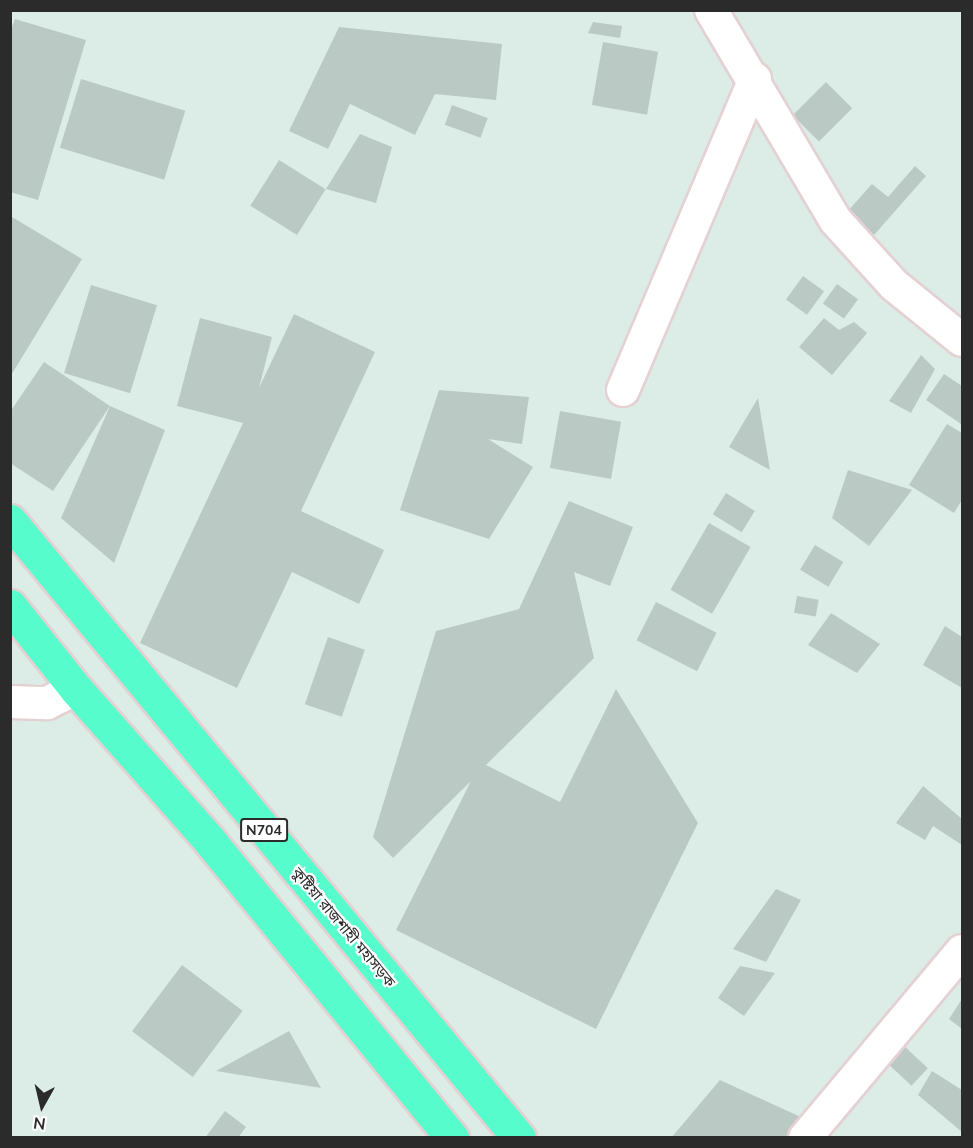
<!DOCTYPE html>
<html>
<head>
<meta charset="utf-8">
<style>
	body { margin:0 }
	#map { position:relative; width:973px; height:1148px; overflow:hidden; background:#dcede8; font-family:Mulish,"Noto Sans Bengali",sans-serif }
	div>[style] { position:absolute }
	.building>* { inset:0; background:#bbc9c5; transform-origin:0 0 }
	.roads { filter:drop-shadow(2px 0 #e4d1d2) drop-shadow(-2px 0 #e4d1d2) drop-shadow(0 2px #e4d1d2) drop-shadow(0 -2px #e4d1d2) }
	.minor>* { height:32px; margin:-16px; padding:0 16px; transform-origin:16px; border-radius:16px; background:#fff }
	.trunk>* { height:33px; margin:-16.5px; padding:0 16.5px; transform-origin:16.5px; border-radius:16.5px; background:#56fccc }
	span { translate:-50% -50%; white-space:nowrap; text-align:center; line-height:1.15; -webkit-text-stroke:4.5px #fff; paint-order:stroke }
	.shield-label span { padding:2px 4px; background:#fff; border:2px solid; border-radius:4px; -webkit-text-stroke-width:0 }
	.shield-label { font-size:14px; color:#2b2b2b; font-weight:700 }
	.street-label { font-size:15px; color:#2b2b2b }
	.frame { position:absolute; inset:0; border:12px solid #2b2b2b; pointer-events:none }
	.north { position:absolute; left:12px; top:1076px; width:60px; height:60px; -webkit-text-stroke:4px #fff; paint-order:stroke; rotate:188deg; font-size:16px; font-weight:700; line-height:24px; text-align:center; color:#2b2b2b }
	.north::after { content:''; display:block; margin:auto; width:21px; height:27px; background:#2b2b2b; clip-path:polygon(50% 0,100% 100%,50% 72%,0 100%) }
</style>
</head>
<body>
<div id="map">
	<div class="building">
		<div style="clip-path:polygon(15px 19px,86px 40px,38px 200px,10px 192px,10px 32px)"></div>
		<div style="clip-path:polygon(593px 22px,622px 26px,620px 38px,588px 33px)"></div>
		<div style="clip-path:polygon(339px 27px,502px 44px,496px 100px,435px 94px,415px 135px,350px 104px,328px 149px,289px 131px)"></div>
		<div style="left:603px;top:42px;width:56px;height:64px;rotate:10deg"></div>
		<div style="left:81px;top:79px;width:109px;height:72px;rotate:17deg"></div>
		<div style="left:826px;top:82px;width:37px;height:47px;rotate:45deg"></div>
		<div style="left:452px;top:105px;width:38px;height:21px;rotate:20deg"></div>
		<div style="clip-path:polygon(360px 134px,392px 147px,376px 203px,326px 189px)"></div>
		<div style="left:279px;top:160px;width:55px;height:54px;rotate:32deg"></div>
		<div style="clip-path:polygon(915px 166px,926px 176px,874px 235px,847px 212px,872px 184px,888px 197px)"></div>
		<div style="clip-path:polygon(12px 217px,82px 259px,10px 377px,10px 220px)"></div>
		<div style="left:803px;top:276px;width:26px;height:29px;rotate:36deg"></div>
		<div style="left:837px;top:284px;width:26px;height:24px;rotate:36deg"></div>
		<div style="left:91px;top:285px;width:69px;height:92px;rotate:17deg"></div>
		<div style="clip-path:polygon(294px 314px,375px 352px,301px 511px,384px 550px,359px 604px,292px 572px,237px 688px,140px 643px,243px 423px,177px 406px,200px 318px,272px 337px,259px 388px)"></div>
		<div style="clip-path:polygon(824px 318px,839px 330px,854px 322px,867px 333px,832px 375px,799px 347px)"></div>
		<div style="clip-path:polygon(921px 355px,935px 369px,911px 413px,889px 401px)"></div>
		<div style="clip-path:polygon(44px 362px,110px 406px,53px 491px,10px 463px,10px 412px)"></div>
		<div style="clip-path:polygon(944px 374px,962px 386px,961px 424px,926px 400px)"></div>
		<div style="clip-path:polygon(439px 390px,529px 397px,522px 444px,488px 439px,533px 467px,489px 539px,400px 510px)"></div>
		<div style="clip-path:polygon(758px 398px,770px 470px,729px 447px)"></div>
		<div style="clip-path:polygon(110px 406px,165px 430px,114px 563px,61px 518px)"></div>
		<div style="left:560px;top:411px;width:62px;height:58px;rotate:10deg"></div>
		<div style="clip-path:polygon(947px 424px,962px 433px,962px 500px,954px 513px,909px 485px)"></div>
		<div style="clip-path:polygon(848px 470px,912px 490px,869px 546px,832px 518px)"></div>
		<div style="left:726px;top:493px;width:34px;height:25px;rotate:32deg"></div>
		<div style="clip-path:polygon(569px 501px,633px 527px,610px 586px,574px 572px,594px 658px,486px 765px,560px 802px,616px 689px,698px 823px,596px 1029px,396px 930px,471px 781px,393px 858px,373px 837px,436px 631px,519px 609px)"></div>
		<div style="left:709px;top:523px;width:48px;height:77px;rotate:30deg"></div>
		<div style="left:815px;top:545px;width:33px;height:29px;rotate:31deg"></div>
		<div style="left:797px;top:596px;width:22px;height:17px;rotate:10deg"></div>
		<div style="left:656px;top:602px;width:68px;height:43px;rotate:27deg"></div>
		<div style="clip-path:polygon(831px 613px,880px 644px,857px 673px,808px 645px)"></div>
		<div style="clip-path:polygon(945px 626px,962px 637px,962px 688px,923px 665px)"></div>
		<div style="left:328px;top:637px;width:39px;height:71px;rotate:19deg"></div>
		<div style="clip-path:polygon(923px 786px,962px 819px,962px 845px,933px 826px,925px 840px,896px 823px)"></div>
		<div style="clip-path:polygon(776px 889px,801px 900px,766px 962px,733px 949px)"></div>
		<div style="left:182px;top:965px;width:76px;height:83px;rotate:37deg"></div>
		<div style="clip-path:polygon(740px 966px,775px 973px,744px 1016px,718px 998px)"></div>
		<div style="clip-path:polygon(962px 999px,962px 1029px,949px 1019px)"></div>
		<div style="clip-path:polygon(289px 1031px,321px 1088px,216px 1071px)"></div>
		<div style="left:903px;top:1045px;width:34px;height:24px;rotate:43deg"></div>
		<div style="clip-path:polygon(932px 1071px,962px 1090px,962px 1132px,918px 1095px)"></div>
		<div style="clip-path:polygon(720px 1080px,803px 1118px,786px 1138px,671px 1138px)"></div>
		<div style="clip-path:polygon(225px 1111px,246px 1127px,238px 1138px,205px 1138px)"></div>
	</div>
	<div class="roads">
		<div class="minor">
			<div style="left:711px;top:10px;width:245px;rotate:59.4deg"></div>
			<div style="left:836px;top:221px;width:86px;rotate:47.8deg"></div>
			<div style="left:894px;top:285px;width:87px;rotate:39deg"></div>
			<div style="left:623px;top:390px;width:338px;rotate:-67deg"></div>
			<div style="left:10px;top:702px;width:37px;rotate:2deg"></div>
			<div style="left:47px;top:703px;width:32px;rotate:-26deg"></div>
			<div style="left:805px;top:1138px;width:244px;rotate:-50deg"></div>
		</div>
		<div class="trunk">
			<div style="left:10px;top:521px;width:800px;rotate:50.48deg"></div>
			<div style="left:10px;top:606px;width:106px;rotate:51.5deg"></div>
			<div style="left:76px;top:689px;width:201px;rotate:48.6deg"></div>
			<div style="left:209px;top:840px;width:385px;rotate:50.8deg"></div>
		</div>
	</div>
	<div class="shield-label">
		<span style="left:264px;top:830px">N704</span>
	</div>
	<div class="street-label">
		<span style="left:344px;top:927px;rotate:50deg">কুষ্টিয়া রাজশাহী মহাসড়ক</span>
	</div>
	<div class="frame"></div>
	<div class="north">N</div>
</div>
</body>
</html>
